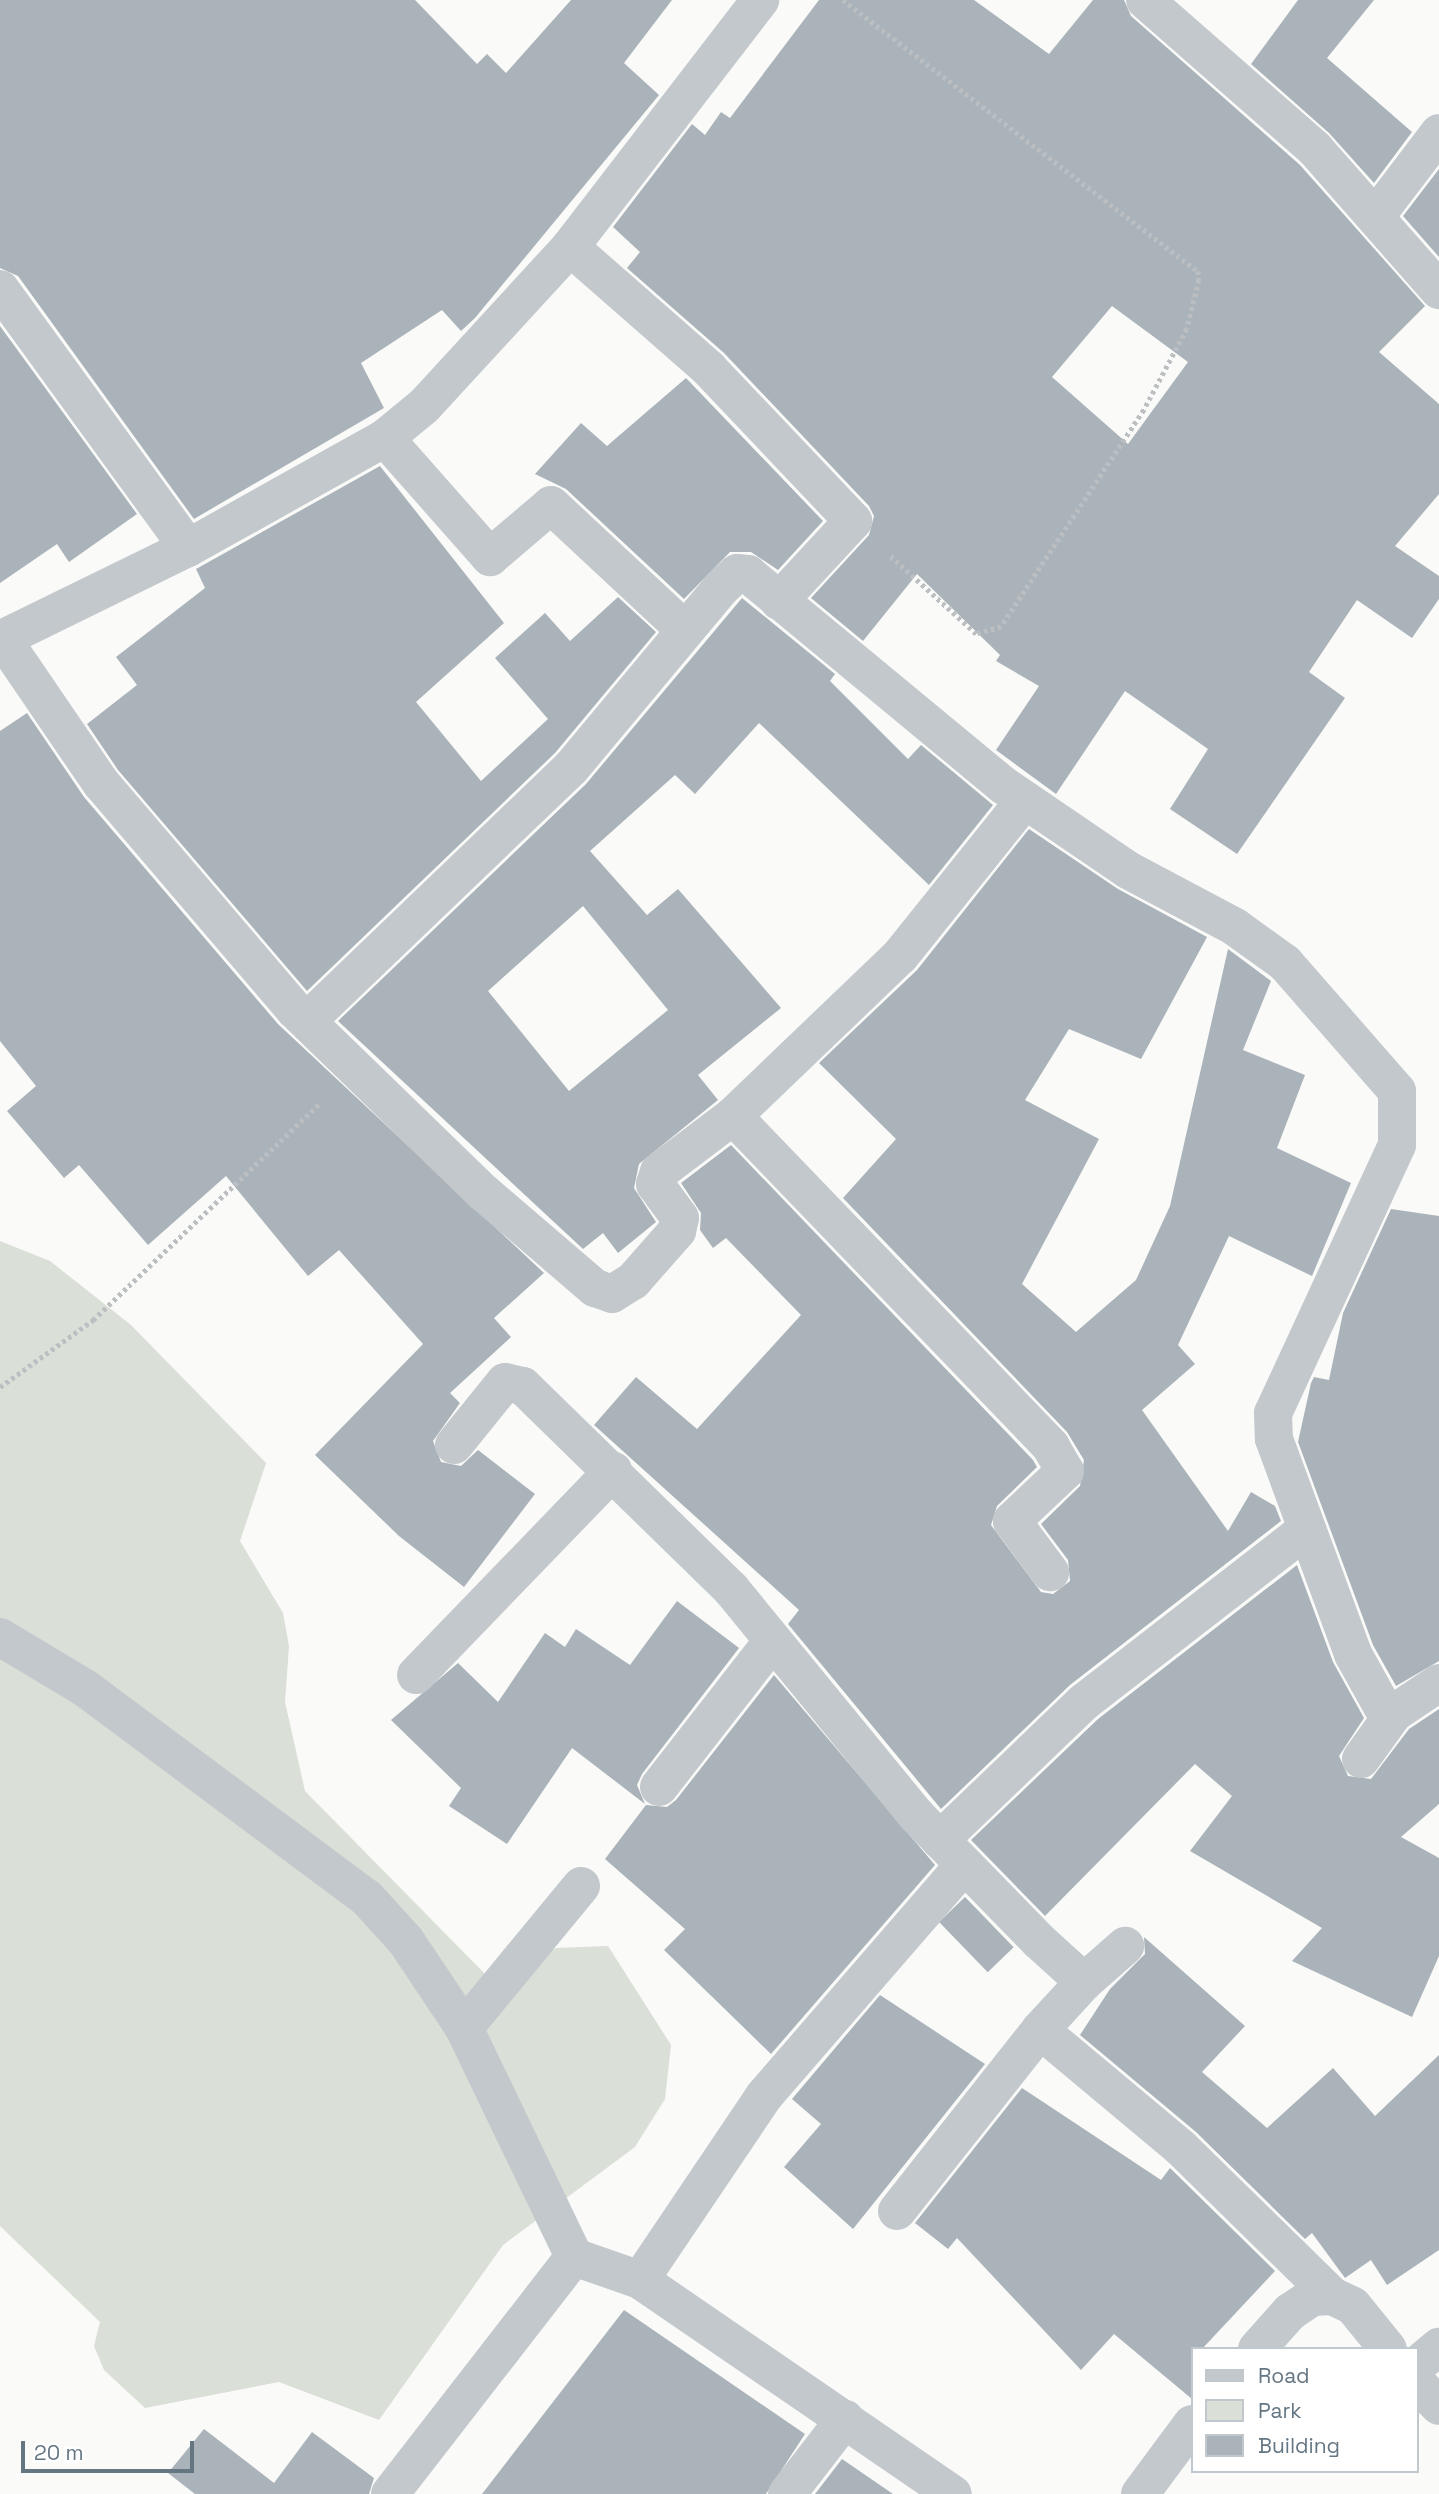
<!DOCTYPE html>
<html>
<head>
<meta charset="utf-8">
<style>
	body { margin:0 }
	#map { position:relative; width:1439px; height:2494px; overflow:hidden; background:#fafaf8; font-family:"Space Grotesk",sans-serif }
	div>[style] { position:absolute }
	.green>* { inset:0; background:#dadfd7 }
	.building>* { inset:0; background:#aab3b9; transform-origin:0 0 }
	.path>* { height:4.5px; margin-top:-2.25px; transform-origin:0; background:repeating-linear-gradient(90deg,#bbbfc2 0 3.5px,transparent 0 7px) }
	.street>* { height:38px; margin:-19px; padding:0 19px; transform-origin:19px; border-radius:19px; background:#c3c8cc }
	span { translate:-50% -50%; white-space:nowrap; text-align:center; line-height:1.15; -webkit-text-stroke:7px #fff; paint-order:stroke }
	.legend { position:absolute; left:1191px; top:2347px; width:228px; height:126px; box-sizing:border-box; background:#fff; border:2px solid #c1c8cd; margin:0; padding:9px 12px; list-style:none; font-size:21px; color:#657683 }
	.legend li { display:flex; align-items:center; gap:14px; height:35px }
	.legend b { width:35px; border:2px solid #c1c8cd }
	.scale { position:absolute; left:21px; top:2441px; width:173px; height:32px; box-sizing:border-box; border:4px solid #657683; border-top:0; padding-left:9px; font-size:21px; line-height:24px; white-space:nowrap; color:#657683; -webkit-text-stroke:5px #fff; paint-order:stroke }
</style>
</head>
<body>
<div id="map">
	<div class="green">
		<div style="clip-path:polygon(0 1241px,50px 1261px,131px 1325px,266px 1463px,240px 1541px,283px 1613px,289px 1646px,285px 1702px,305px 1791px,486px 1975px,557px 1948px,608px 1946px,671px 2045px,665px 2099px,635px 2147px,503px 2245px,379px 2420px,279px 2382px,145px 2408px,104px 2370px,94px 2346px,100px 2322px,0 2226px)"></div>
	</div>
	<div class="building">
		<div style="clip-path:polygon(0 0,415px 0,477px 64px,487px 54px,506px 73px,571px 0,672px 0,624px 63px,659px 95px,475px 318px,461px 331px,442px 310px,361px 363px,384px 408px,194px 519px,18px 276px,0 268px)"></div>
		<div style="clip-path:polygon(evenodd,819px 0,974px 0,1049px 54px,1093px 0,1124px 0,1131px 16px,1300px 165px,1425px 306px,1379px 352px,1439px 404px,1439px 494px,1395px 546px,1439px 576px,1439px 599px,1412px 638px,1357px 600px,1309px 672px,1345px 698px,1237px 854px,1170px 809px,1208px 749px,1125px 691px,1056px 794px,996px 750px,1039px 686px,996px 661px,1000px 655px,917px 574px,863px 641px,811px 598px,869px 535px,874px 516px,869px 506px,724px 353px,627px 268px,640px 252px,613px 227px,692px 124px,705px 135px,721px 112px,730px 118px,819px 0,1112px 306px,1188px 362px,1128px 444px,1052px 377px,1112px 306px)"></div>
		<div style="clip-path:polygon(1298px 0,1374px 0,1327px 58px,1412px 132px,1374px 183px,1329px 133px,1251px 64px)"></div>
		<div style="clip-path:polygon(1439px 169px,1439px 257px,1403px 216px)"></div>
		<div style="clip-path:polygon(0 326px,137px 514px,69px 562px,57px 544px,0 583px)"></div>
		<div style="clip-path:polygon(686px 378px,823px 521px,778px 570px,751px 552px,730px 552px,684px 599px,566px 489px,535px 474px,581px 423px,607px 446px)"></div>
		<div style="clip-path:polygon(380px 466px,504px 623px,416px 702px,481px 781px,548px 719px,495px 658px,545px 613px,570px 641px,618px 597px,656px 632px,555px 753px,307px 991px,118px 770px,87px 724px,137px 685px,116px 657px,205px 588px,196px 569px)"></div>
		<div style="clip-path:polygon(evenodd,742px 598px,835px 674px,830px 681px,908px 759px,921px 745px,993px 805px,929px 885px,759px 723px,695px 794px,675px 775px,590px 851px,647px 915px,678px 889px,781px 1008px,698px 1075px,718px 1100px,639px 1164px,634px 1188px,656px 1222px,618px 1253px,603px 1233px,583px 1249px,338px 1021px,586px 784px,742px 598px,583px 906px,668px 1010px,569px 1091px,488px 991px,583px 906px)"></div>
		<div style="clip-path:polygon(27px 713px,84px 797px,278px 1024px,544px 1273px,494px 1318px,511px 1337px,450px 1393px,460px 1403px,433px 1441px,441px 1462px,461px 1466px,478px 1450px,535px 1494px,464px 1587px,399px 1536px,315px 1455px,423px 1344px,339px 1250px,308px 1276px,226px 1176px,148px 1245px,79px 1165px,64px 1178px,7px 1111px,36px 1086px,0 1041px,0 731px)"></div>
		<div style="clip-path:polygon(1029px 829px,1118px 889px,1207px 937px,1141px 1059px,1069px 1029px,1025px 1100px,1099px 1139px,1022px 1284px,1076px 1332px,1136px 1280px,1170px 1206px,1228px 949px,1271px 981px,1243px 1050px,1305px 1075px,1277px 1148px,1351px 1183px,1312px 1276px,1229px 1236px,1178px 1345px,1195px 1364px,1142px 1410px,1228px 1531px,1251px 1492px,1275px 1506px,1281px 1521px,1070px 1685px,941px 1809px,788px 1624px,799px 1610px,594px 1425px,636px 1377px,697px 1429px,801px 1315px,726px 1238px,713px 1248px,700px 1230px,701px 1213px,681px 1183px,731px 1145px,1033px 1460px,1037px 1467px,997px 1506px,991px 1525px,1041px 1592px,1053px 1594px,1070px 1581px,1068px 1560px,1041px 1524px,1080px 1486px,1084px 1460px,1067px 1432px,843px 1198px,896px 1139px,819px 1063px,917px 970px)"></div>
		<div style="clip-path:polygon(1391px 1209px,1439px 1216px,1439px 1661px,1396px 1686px,1373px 1645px,1298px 1442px,1311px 1383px,1314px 1377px,1329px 1380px,1343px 1313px)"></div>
		<div style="clip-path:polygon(1297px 1565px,1333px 1662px,1364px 1718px,1339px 1756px,1348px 1776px,1371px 1779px,1409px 1729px,1439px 1709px,1439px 1804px,1401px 1837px,1439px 1858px,1439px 1956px,1412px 2017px,1292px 1961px,1322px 1928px,1190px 1851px,1232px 1796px,1195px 1764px,1045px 1916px,971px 1840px,1098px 1719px)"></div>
		<div style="clip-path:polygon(677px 1601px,739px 1648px,642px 1774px,637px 1785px,645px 1804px,572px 1748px,507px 1844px,449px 1806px,461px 1788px,391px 1720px,458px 1663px,498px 1702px,545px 1633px,565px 1647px,576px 1629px,630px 1665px)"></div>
		<div style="clip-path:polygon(774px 1675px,935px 1865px,771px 2054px,664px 1950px,685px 1929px,605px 1859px,646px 1805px,667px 1807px,676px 1800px)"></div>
		<div style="left:965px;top:1897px;width:70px;height:36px;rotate:46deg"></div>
		<div style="clip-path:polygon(1144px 1937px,1245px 2026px,1202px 2072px,1267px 2128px,1333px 2068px,1375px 2116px,1439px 2055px,1439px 2250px,1387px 2285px,1371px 2260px,1345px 2278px,1312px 2233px,1305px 2239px,1196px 2132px,1080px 2035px,1110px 1989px,1145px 1954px)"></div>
		<div style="clip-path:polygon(880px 1995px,985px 2064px,853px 2229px,784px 2167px,821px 2124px,792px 2099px)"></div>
		<div style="clip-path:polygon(1022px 2088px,1161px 2180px,1170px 2168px,1275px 2271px,1202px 2349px,1192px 2349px,1192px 2399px,1114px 2334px,1081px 2370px,957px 2238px,948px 2249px,915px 2223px)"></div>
		<div style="clip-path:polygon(624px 2310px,805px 2434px,766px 2494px,482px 2494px)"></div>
		<div style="clip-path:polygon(204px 2429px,274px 2483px,312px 2432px,374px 2478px,369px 2494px,195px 2494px,168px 2473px)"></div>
		<div style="clip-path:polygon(842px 2459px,893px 2494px,815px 2494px)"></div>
	</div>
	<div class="path">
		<div style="left:843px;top:0;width:447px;rotate:37.4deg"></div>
		<div style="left:1198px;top:271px;width:9px;rotate:84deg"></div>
		<div style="left:1199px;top:280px;width:50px;rotate:103.8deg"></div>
		<div style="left:1187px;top:329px;width:92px;rotate:118deg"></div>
		<div style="left:1144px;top:410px;width:260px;rotate:123.4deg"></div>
		<div style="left:1001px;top:627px;width:26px;rotate:164deg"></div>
		<div style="left:976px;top:634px;width:118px;rotate:-137.8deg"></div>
		<div style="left:0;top:1387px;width:115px;rotate:-35.8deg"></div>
		<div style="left:93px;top:1320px;width:314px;rotate:-43.7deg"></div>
	</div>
	<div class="street">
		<div style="left:1145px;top:0;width:226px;rotate:41.2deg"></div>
		<div style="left:1315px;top:149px;width:188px;rotate:48.7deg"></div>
		<div style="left:1376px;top:216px;width:104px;rotate:-52.8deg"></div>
		<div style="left:570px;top:247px;width:184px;rotate:41.2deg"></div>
		<div style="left:708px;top:368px;width:211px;rotate:46.5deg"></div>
		<div style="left:853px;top:521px;width:109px;rotate:132.8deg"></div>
		<div style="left:0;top:289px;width:320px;rotate:54deg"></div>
		<div style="left:385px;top:438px;width:159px;rotate:48.6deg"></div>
		<div style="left:490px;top:557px;width:80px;rotate:-40.4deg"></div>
		<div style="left:551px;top:505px;width:183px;rotate:43deg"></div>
		<div style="left:2px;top:638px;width:176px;rotate:55.7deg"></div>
		<div style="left:101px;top:783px;width:299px;rotate:49.5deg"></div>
		<div style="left:295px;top:1010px;width:263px;rotate:44.1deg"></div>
		<div style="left:484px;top:1193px;width:146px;rotate:40.6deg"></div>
		<div style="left:595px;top:1288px;width:18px;rotate:19deg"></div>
		<div style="left:612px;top:1294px;width:25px;rotate:-32deg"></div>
		<div style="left:633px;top:1281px;width:67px;rotate:-48.7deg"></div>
		<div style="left:677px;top:1231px;width:13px;rotate:-77deg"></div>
		<div style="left:680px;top:1218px;width:42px;rotate:-126.3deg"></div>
		<div style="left:655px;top:1184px;width:13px;rotate:-72deg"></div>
		<div style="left:659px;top:1172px;width:93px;rotate:-37.1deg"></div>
		<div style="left:733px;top:1116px;width:231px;rotate:-43.8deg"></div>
		<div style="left:900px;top:956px;width:200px;rotate:-51.3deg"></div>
		<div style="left:0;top:640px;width:209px;rotate:-26.1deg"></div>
		<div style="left:188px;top:548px;width:226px;rotate:-29.2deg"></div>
		<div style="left:385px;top:438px;width:50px;rotate:-39.4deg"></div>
		<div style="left:424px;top:406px;width:216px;rotate:-47.4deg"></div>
		<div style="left:570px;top:247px;width:312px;rotate:-52.4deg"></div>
		<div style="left:307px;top:1021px;width:366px;rotate:-43.8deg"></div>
		<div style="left:571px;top:768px;width:234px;rotate:-50.2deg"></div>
		<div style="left:721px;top:588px;width:22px;rotate:-43deg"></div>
		<div style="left:737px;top:573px;width:11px;rotate:5deg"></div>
		<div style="left:748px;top:574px;width:331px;rotate:39.6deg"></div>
		<div style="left:1003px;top:785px;width:151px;rotate:34.2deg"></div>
		<div style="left:1128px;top:870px;width:121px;rotate:28deg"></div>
		<div style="left:1235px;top:927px;width:62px;rotate:35.8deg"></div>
		<div style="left:1285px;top:963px;width:170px;rotate:48.8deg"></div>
		<div style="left:1397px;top:1091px;width:54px;rotate:90deg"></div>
		<div style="left:1397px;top:1145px;width:295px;rotate:114.8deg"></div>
		<div style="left:1273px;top:1413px;width:26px;rotate:88deg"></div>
		<div style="left:1274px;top:1439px;width:229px;rotate:69.8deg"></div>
		<div style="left:1353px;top:1654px;width:60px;rotate:60.9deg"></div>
		<div style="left:1382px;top:1706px;width:14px;rotate:30deg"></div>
		<div style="left:733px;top:1116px;width:459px;rotate:46.1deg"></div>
		<div style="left:1051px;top:1447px;width:28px;rotate:60deg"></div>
		<div style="left:1065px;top:1471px;width:73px;rotate:136.7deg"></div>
		<div style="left:1012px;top:1521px;width:64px;rotate:53.3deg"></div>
		<div style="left:454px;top:1445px;width:81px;rotate:-51deg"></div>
		<div style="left:505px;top:1382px;width:18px;rotate:13deg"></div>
		<div style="left:523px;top:1386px;width:291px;rotate:44.3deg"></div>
		<div style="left:731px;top:1589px;width:293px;rotate:50.7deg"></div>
		<div style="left:917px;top:1816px;width:175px;rotate:45.7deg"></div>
		<div style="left:1039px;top:1941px;width:61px;rotate:42.3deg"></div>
		<div style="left:1084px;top:1982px;width:55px;rotate:-41.3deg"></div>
		<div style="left:0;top:1637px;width:99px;rotate:31deg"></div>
		<div style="left:85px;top:1688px;width:352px;rotate:36.7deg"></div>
		<div style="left:367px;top:1898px;width:58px;rotate:47.8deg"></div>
		<div style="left:406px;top:1941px;width:105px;rotate:56.3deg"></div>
		<div style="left:464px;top:2028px;width:254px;rotate:64.3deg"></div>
		<div style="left:574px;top:2257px;width:70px;rotate:19.2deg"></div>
		<div style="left:640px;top:2280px;width:379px;rotate:34.4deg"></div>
		<div style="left:416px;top:1675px;width:284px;rotate:-46deg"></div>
		<div style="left:1361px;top:1759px;width:57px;rotate:-54.3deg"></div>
		<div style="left:1394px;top:1713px;width:54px;rotate:-33.7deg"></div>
		<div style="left:659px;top:1787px;width:182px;rotate:-52.1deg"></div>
		<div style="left:940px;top:1840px;width:199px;rotate:-43.8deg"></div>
		<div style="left:1084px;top:1702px;width:282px;rotate:-37.8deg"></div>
		<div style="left:1084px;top:1982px;width:65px;rotate:132.5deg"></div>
		<div style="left:1040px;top:2030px;width:184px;rotate:39.9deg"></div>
		<div style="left:1181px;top:2148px;width:211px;rotate:44.4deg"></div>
		<div style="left:464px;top:2028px;width:184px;rotate:-50.5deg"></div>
		<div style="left:897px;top:2211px;width:231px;rotate:-51.7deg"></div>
		<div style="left:640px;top:2280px;width:222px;rotate:-56deg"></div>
		<div style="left:764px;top:2096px;width:304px;rotate:-49.1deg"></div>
		<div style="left:1257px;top:2349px;width:50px;rotate:-48.3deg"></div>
		<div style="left:1290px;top:2312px;width:27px;rotate:-34deg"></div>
		<div style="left:1312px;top:2297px;width:20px;rotate:-3deg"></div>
		<div style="left:1332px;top:2296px;width:23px;rotate:25deg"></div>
		<div style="left:1353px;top:2306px;width:55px;rotate:50.9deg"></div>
		<div style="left:1416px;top:2366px;width:30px;rotate:-40deg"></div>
		<div style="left:1416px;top:2382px;width:33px;rotate:46deg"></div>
		<div style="left:390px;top:2494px;width:300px;rotate:-52.2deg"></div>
		<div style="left:787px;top:2494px;width:95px;rotate:-52.3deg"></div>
		<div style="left:1140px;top:2494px;width:87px;rotate:-53.4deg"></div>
	</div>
	<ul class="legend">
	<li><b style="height:9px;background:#c3c8cc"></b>Road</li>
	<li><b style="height:19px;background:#dadfd7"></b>Park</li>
	<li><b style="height:19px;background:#aab3b9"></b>Building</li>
	</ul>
	<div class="scale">20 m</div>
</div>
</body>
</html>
